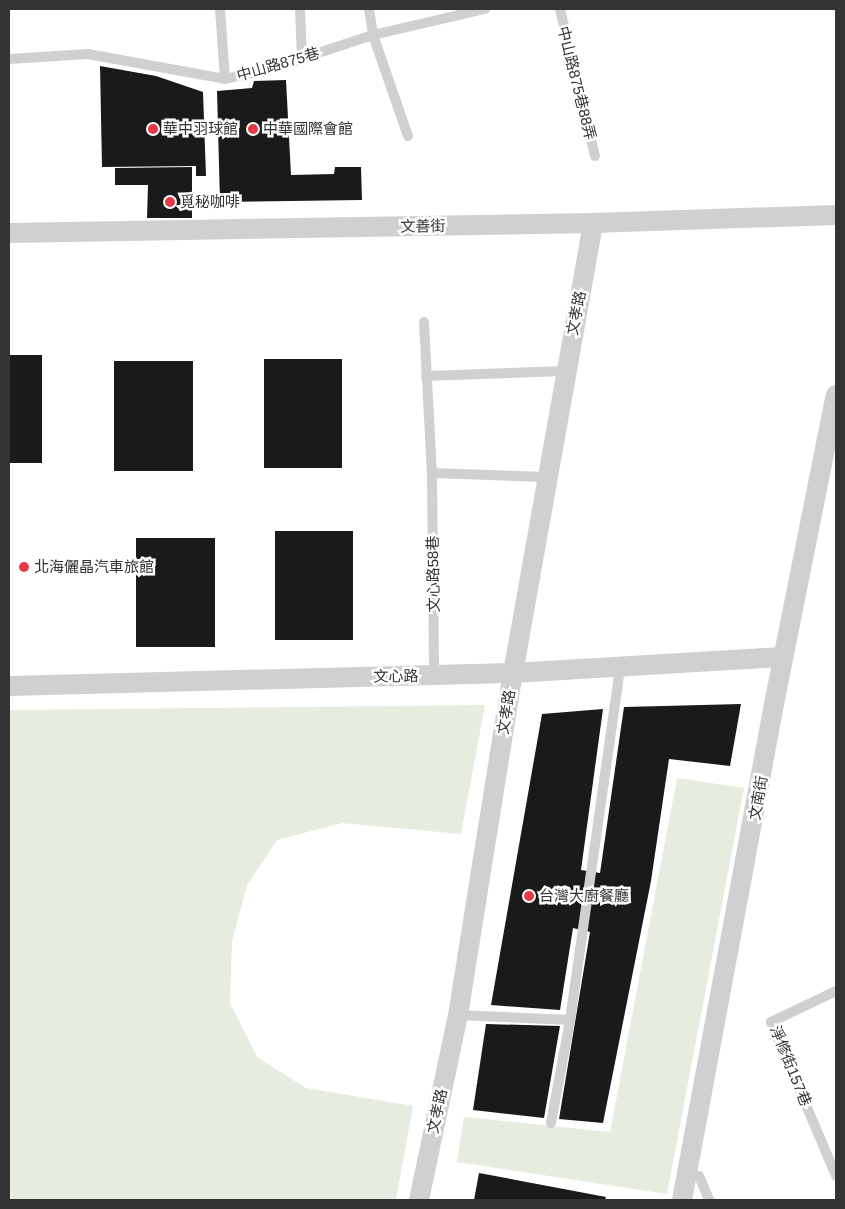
<!DOCTYPE html>
<html>
<head>
<meta charset="utf-8">
<style>
	body { margin:0 }
	#map { position:relative; width:845px; height:1209px; overflow:hidden; background:#fff; font-family:Arial,"Noto Sans TC",sans-serif }
	div>[style] { position:absolute }
	.green>* { inset:0; background:#e6ecdf }
	.building>* { inset:0; background:#1a1a1a; transform-origin:0 0 }
	.lane>* { height:10px; margin:-5px; padding:0 5px; transform-origin:5px; border-radius:5px; background:#d0d0d0 }
	.street>* { height:20px; margin:-10px; padding:0 10px; transform-origin:10px; border-radius:10px; background:#d0d0d0 }
	.dots>* { width:14px; height:14px; translate:-50% -50%; box-sizing:border-box; border:2px solid #fff; border-radius:50% }
	span { translate:-50% -50%; white-space:nowrap; text-align:center; line-height:1.15; -webkit-text-stroke:5px #fff; paint-order:stroke }
	.street-label { font-size:15px; color:#333 }
	.poi-label { font-size:15px; color:#333 }
	.left { translate:0 -50%; text-align:left }
	.frame { position:absolute; inset:0; border:10px solid #333; pointer-events:none }
</style>
</head>
<body>
<div id="map">
	<div class="green">
		<div style="clip-path:polygon(485px 705px,461px 834px,342px 823px,277px 840px,247px 885px,232px 942px,230px 1003px,257px 1057px,306px 1088px,413px 1106px,396px 1200px,9px 1200px,9px 710px)"></div>
		<div style="clip-path:polygon(677px 778px,744px 788px,667px 1194px,457px 1162px,464px 1117px,610px 1132px)"></div>
	</div>
	<div class="building">
		<div style="clip-path:polygon(100px 66px,156px 76px,203px 92px,206px 176px,196px 176px,196px 166px,102px 167px)"></div>
		<div style="clip-path:polygon(286px 80px,291px 175px,334px 174px,335px 167px,361px 167px,362px 200px,220px 202px,217px 91px,252px 88px,254px 81px)"></div>
		<div style="clip-path:polygon(192px 167px,192px 218px,147px 218px,148px 185px,115px 185px,115px 168px)"></div>
		<div style="left:9px;top:355px;width:33px;height:108px"></div>
		<div style="left:264px;top:359px;width:78px;height:109px"></div>
		<div style="left:114px;top:361px;width:79px;height:110px"></div>
		<div style="left:275px;top:531px;width:78px;height:109px"></div>
		<div style="left:136px;top:538px;width:79px;height:109px"></div>
		<div style="clip-path:polygon(741px 704px,730px 766px,669px 759px,651px 881px,603px 1123px,559px 1119px,590px 932px,573px 928px,560px 1010px,491px 1005px,542px 714px,603px 709px,581px 870px,600px 873px,624px 707px)"></div>
		<div style="clip-path:polygon(486px 1024px,560px 1026px,544px 1118px,473px 1110px)"></div>
		<div style="clip-path:polygon(479px 1173px,606px 1197px,605px 1200px,474px 1200px)"></div>
	</div>
	<div class="lane">
		<div style="left:220px;top:9px;width:70px;rotate:85.9deg"></div>
		<div style="left:300px;top:9px;width:50px;rotate:87.7deg"></div>
		<div style="left:369px;top:9px;width:26px;rotate:81deg"></div>
		<div style="left:373px;top:35px;width:107px;rotate:70.9deg"></div>
		<div style="left:560px;top:9px;width:151px;rotate:76.6deg"></div>
		<div style="left:9px;top:59px;width:79px;rotate:-3.6deg"></div>
		<div style="left:88px;top:54px;width:139px;rotate:10.3deg"></div>
		<div style="left:225px;top:79px;width:49px;rotate:-12.9deg"></div>
		<div style="left:273px;top:68px;width:105px;rotate:-18.3deg"></div>
		<div style="left:373px;top:35px;width:115px;rotate:-13.1deg"></div>
		<div style="left:424px;top:322px;width:151px;rotate:87deg"></div>
		<div style="left:432px;top:473px;width:202px;rotate:89.4deg"></div>
		<div style="left:426px;top:376px;width:139px;rotate:-2.1deg"></div>
		<div style="left:432px;top:473px;width:115px;rotate:2deg"></div>
		<div style="left:836px;top:991px;width:72px;rotate:154.5deg"></div>
		<div style="left:771px;top:1022px;width:167px;rotate:67.1deg"></div>
		<div style="left:458px;top:1015px;width:112px;rotate:2.6deg"></div>
		<div style="left:551px;top:1123px;width:105px;rotate:-79.5deg"></div>
		<div style="left:570px;top:1020px;width:357px;rotate:-81.9deg"></div>
		<div style="left:699px;top:1176px;width:26px;rotate:67deg"></div>
	</div>
	<div class="street">
		<div style="left:9px;top:233px;width:584px;rotate:-0.98deg"></div>
		<div style="left:593px;top:223px;width:243px;rotate:-1.9deg"></div>
		<div style="left:9px;top:686px;width:504px;rotate:-1.48deg"></div>
		<div style="left:513px;top:673px;width:270px;rotate:-3.4deg"></div>
		<div style="left:419px;top:1200px;width:189px;rotate:-78.1deg"></div>
		<div style="left:458px;top:1015px;width:346px;rotate:-80.9deg"></div>
		<div style="left:513px;top:673px;width:457px;rotate:-79.9deg"></div>
		<div style="left:682px;top:1200px;width:504px;rotate:-79.49deg"></div>
		<div style="left:774px;top:704px;width:315px;rotate:-78.7deg"></div>
	</div>
	<div class="dots">
		<div style="left:153px;top:129px;background:#e63946"></div>
		<div style="left:253px;top:129px;background:#e63946"></div>
		<div style="left:170px;top:202px;background:#e63946"></div>
		<div style="left:24px;top:567px;background:#e63946"></div>
		<div style="left:529px;top:896px;background:#e63946"></div>
	</div>
	<div class="street-label">
		<span style="left:278px;top:64px;rotate:-16deg">中山路875巷</span>
		<span style="left:577px;top:83px;rotate:76deg">中山路875巷88弄</span>
		<span style="left:423px;top:226px;rotate:-1deg">文善街</span>
		<span style="left:576px;top:313px;rotate:-79deg">文孝路</span>
		<span style="left:433px;top:574px;rotate:-91deg">文心路58巷</span>
		<span style="left:396px;top:676px;rotate:-1deg">文心路</span>
		<span style="left:506px;top:712px;rotate:-81deg">文孝路</span>
		<span style="left:758px;top:798px;rotate:-80deg">文南街</span>
		<span style="left:791px;top:1066px;rotate:68deg">淨修街157巷</span>
		<span style="left:437px;top:1111px;rotate:-78deg">文孝路</span>
	</div>
	<div class="poi-label">
		<span class="left" style="left:163px;top:129px">華中羽球館</span>
		<span class="left" style="left:263px;top:129px">中華國際會館</span>
		<span class="left" style="left:180px;top:202px">覓秘咖啡</span>
		<span class="left" style="left:34px;top:567px">北海儷晶汽車旅館</span>
		<span class="left" style="left:539px;top:896px">台灣大廚餐廳</span>
	</div>
	<div class="frame"></div>
</div>
</body>
</html>
